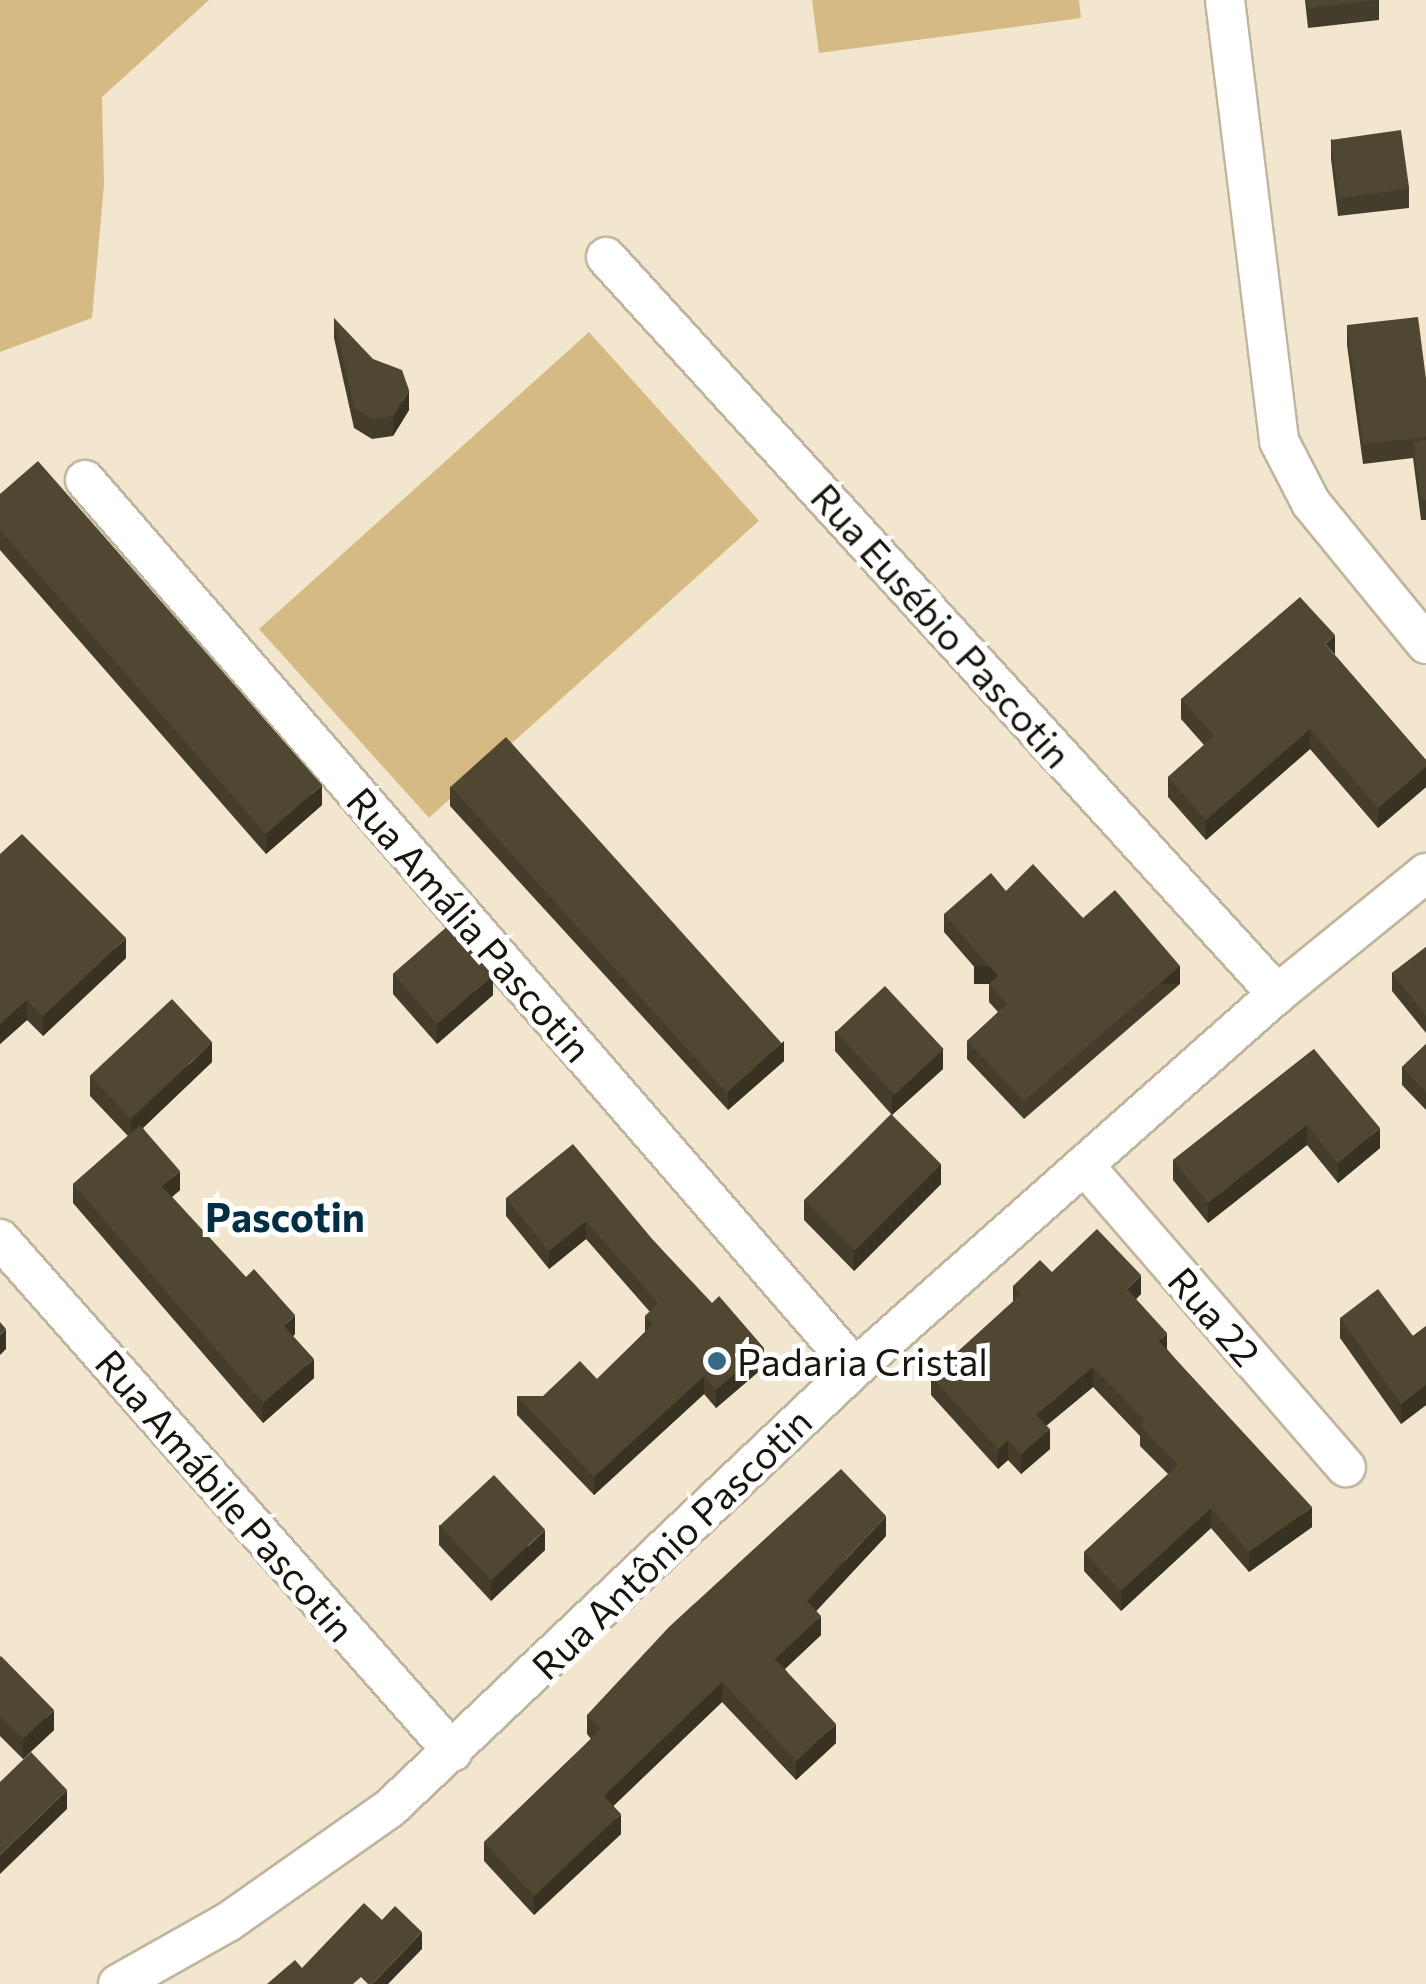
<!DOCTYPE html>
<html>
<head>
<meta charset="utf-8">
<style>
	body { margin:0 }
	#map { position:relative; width:1426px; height:1984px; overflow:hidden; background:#f2e6ce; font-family:Commissioner,sans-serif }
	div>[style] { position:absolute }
	.green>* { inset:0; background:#d5ba83; transform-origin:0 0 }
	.roads { filter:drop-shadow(2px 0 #c0b59e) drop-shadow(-2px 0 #c0b59e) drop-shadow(0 2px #c0b59e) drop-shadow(0 -2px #c0b59e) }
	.minor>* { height:38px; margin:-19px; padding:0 19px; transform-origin:19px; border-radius:19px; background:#fff }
	.wall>* { inset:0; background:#453d2b }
	.shaded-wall>* { inset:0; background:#383223; transform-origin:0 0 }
	.building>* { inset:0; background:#504732; transform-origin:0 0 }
	.dots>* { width:28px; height:28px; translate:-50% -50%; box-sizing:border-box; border:5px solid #fff; border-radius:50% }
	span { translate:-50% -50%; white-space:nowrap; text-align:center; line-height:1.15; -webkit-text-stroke:10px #fff; paint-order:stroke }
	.street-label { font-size:38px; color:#19150d }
	.poi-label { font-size:38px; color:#19150d }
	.left { translate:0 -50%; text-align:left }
	.neighbourhood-label { font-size:40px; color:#022f44; font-weight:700 }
</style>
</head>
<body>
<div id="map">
	<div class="green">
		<div style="clip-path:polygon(0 0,209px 0,102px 97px,104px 185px,92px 318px,0 352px)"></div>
		<div style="clip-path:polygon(812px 0,1079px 0,1081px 18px,819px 53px)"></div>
		<div style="left:589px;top:332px;width:254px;height:444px;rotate:48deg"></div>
	</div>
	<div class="roads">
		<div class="minor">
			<div style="left:1225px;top:0;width:444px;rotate:83deg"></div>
			<div style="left:1279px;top:441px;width:70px;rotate:62.7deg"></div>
			<div style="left:1311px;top:503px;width:182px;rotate:50.8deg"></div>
			<div style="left:606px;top:257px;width:997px;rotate:47.68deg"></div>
			<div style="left:85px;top:480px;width:1175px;rotate:49.07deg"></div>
			<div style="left:1084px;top:1165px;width:400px;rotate:49.1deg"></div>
			<div style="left:0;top:1239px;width:684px;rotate:48.55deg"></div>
			<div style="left:118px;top:1984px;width:126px;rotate:-29.4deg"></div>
			<div style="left:228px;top:1922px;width:197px;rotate:-35.1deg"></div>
			<div style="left:389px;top:1809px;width:642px;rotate:-43.42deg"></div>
			<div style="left:855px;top:1368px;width:564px;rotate:-41.55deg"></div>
			<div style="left:1277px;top:994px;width:192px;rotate:-39.1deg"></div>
		</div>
	</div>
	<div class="wall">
		<div style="clip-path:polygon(1305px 0,1379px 0,1379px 20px,1308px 28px)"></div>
		<div style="clip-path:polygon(1331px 139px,1409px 188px,1409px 208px,1338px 216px,1331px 159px)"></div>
		<div style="clip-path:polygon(334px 318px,409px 410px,393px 436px,372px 439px,354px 428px,334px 338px)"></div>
		<div style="clip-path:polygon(1347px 325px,1426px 379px,1426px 520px,1421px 520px,1413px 458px,1363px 464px,1347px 345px)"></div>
		<div style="clip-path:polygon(0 494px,322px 805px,266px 854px,0 550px)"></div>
		<div style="clip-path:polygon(1335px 655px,1426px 760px,1426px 787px,1378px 828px,1310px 749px,1206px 840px,1168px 797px,1168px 777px,1204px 745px,1181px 719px,1181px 699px)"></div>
		<div style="clip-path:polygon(450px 786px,784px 1061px,728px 1110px,450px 806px)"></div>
		<div style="clip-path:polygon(0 854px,126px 958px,43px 1036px,27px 1020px,0 1044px)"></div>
		<div style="clip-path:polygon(1006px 891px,1083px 918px,1180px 984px,1024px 1119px,967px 1059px,967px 1041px,998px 1012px,989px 1002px,989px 984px,944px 932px,944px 914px)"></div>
		<div style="clip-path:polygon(1426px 947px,1426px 1033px,1392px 991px,1392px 973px)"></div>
		<div style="clip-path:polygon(393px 974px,493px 995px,437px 1044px,393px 994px)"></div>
		<div style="clip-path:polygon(835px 1031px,943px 1069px,892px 1115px,941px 1184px,854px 1271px,804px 1220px,804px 1200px,892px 1115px,835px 1051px)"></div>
		<div style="clip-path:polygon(1426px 1044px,1426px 1110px,1402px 1085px,1402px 1067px)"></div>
		<div style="clip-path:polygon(1314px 1049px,1380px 1148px,1338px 1183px,1307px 1145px,1208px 1223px,1173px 1180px,1173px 1160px)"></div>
		<div style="clip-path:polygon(212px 1062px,143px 1128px,180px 1190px,172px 1197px,295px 1334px,293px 1336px,314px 1378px,263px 1423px,73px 1203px,73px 1184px,128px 1136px,90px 1096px,90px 1076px)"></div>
		<div style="clip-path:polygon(506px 1198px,653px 1240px,764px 1367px,716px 1408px,704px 1394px,594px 1495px,517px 1415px,517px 1396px,543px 1396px,597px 1379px,645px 1332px,645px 1316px,650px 1312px,586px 1239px,549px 1269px,506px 1216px)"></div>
		<div style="clip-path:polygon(1052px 1272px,1141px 1294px,1136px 1299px,1167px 1349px,1312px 1527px,1249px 1572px,1211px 1528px,1121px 1611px,1084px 1571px,1084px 1552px,1168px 1474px,1140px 1446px,1140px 1436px,1093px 1387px,1046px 1426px,1050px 1449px,1021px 1474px,1008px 1460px,998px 1469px,931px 1395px,931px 1376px,1013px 1302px,1013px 1286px)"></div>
		<div style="clip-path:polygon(1340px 1318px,1413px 1336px,1426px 1326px,1426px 1405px,1401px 1424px,1340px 1338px)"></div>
		<div style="clip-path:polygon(439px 1525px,545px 1550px,491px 1601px,439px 1545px)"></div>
		<div style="clip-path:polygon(886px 1536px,816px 1611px,821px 1635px,785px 1669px,836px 1743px,796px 1780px,722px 1702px,613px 1806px,621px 1834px,534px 1915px,484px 1861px,484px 1842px,591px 1739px,587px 1734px,587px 1715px)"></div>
		<div style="clip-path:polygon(0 1657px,54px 1730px,23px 1759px,0 1736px)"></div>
	</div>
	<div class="shaded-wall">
		<div style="clip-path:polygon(409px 390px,409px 410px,393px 436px,393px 416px)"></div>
		<div style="clip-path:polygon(1335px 635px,1335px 655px,1325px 644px)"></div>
		<div style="clip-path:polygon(1310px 729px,1310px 749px,1206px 840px,1206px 820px)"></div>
		<div style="clip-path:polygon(1426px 767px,1426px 787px,1378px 828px,1378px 808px)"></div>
		<div style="clip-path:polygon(322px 785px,322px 805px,266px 854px,266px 834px)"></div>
		<div style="clip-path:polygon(126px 938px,126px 958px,43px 1036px,43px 1016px)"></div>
		<div style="left:1180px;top:966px;width:18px;height:206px;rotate:90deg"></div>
		<div style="clip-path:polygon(493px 975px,493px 995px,437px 1044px,437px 1024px)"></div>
		<div style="clip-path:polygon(27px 1000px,27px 1020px,0 1044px,0 1024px)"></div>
		<div style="clip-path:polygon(784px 1041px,784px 1061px,728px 1110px,728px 1090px)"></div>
		<div style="clip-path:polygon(212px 1042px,212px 1062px,131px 1139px,131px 1120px)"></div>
		<div style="clip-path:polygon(943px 1049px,943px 1069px,892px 1115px,892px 1095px)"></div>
		<div style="clip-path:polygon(1307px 1125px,1307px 1145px,1208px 1223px,1208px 1203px)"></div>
		<div style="clip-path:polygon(1380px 1128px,1380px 1148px,1338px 1183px,1338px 1163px)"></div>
		<div style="clip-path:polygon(941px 1164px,941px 1184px,854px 1271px,854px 1251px)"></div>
		<div style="clip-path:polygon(180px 1171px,180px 1190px,162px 1205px,162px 1186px)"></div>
		<div style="clip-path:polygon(586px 1221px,586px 1239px,549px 1269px,549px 1251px)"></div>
		<div style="clip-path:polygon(1141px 1275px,1141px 1294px,1127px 1308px,1127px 1289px)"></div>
		<div style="clip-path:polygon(295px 1315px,295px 1334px,284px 1345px,284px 1326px)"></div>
		<div style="clip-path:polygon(6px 1329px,6px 1349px,0 1355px,0 1335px)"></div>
		<div style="clip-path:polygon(1167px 1333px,1167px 1353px,1159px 1341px)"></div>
		<div style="clip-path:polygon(764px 1348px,764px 1367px,716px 1408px,716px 1390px)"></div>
		<div style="clip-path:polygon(314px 1359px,314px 1378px,263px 1423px,263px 1403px)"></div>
		<div style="clip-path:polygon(1093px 1367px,1093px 1387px,1036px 1434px,1036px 1415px)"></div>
		<div style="clip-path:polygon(704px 1376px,704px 1394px,594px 1495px,594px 1477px)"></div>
		<div style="clip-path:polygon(1426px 1385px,1426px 1405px,1401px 1424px,1401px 1404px)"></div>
		<div style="clip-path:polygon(1050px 1429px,1050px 1449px,1021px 1474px,1021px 1454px)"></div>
		<div style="clip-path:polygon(1008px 1440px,1008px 1460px,998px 1469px,998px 1449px)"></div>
		<div style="clip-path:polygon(1312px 1507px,1312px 1527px,1249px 1572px,1249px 1552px)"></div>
		<div style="clip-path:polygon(1211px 1508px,1211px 1528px,1121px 1611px,1121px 1591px)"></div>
		<div style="clip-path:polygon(886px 1516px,886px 1536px,807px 1621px,807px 1601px)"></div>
		<div style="clip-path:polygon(545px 1530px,545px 1550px,491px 1601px,491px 1581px)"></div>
		<div style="clip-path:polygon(821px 1616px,821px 1635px,775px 1678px,775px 1659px)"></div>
		<div style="clip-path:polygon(722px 1682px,722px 1702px,604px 1815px,604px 1796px)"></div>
		<div style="clip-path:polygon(54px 1710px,54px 1730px,23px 1759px,23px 1739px)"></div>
		<div style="clip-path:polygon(836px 1724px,836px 1743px,796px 1780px,796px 1761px)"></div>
		<div style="clip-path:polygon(67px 1790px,67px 1809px,0 1874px,0 1855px)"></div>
		<div style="clip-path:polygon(621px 1814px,621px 1834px,534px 1915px,534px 1896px)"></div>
		<div style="clip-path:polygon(422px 1932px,422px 1949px,388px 1984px,372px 1984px)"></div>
	</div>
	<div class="building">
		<div style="clip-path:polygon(1307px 0,1377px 0,1308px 8px)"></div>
		<div style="left:1401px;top:130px;width:59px;height:71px;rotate:82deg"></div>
		<div style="clip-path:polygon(1418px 317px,1426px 379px,1426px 437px,1363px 444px,1347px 325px)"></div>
		<div style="clip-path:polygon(334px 318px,373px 359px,402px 370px,409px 390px,393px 416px,372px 419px,354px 408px)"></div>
		<div style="clip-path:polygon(1426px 440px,1426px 500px,1421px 500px,1413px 442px)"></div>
		<div style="clip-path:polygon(38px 461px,322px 785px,266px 834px,0 530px,0 494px)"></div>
		<div style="clip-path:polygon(1300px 597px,1335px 635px,1325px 644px,1426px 760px,1426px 767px,1378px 808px,1310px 729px,1206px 820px,1168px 777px,1214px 736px,1181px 699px)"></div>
		<div style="left:506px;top:737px;width:412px;height:74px;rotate:48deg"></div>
		<div style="clip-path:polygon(22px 834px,126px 938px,43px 1016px,27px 1000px,0 1024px,0 854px)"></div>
		<div style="clip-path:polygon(1033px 864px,1083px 918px,1115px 890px,1180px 966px,1024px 1101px,967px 1041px,1007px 1004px,989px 984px,998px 976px,944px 914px,991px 873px,1006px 891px)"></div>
		<div style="left:449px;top:925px;width:67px;height:74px;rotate:49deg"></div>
		<div style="clip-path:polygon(1426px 947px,1426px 1016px,1392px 973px)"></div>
		<div style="left:885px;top:986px;width:86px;height:67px;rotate:47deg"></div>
		<div style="left:172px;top:999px;width:59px;height:112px;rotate:47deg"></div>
		<div style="clip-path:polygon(1426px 1044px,1426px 1092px,1402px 1067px)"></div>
		<div style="clip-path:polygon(1314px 1049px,1380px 1128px,1338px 1163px,1307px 1125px,1208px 1203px,1173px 1160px)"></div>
		<div style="left:891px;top:1114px;width:71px;height:122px;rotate:45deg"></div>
		<div style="clip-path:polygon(140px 1125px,180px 1171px,162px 1186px,246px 1277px,254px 1269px,295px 1315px,284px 1326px,314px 1359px,263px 1403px,73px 1184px)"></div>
		<div style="clip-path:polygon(573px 1144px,653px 1240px,712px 1303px,719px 1296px,764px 1348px,716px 1390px,704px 1376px,594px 1477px,517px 1396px,543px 1396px,580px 1361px,597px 1379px,653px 1324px,645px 1316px,658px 1303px,586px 1221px,549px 1251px,506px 1198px)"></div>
		<div style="clip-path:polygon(1097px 1229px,1141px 1275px,1127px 1289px,1167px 1333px,1159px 1341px,1312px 1507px,1249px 1552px,1211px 1508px,1121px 1591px,1084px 1552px,1178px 1465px,1140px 1426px,1145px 1421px,1093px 1367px,1036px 1415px,1050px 1429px,1021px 1454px,1008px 1440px,998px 1449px,931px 1376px,1021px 1294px,1013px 1286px,1040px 1260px,1052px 1272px)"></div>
		<div style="clip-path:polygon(1378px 1289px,1413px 1336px,1426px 1326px,1426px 1385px,1401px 1404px,1340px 1318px)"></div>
		<div style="clip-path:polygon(0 1322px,6px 1329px,0 1335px)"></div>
		<div style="clip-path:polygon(841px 1469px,886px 1516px,807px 1601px,821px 1616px,775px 1659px,836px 1724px,796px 1761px,722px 1682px,604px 1796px,621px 1814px,534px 1896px,484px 1842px,601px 1729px,587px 1715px,669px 1627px)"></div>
		<div style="left:494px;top:1475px;width:75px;height:74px;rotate:47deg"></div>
		<div style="clip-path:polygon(1px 1656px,54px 1710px,23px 1739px,0 1716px,0 1657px)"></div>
		<div style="clip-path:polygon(31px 1752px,67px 1790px,0 1855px,0 1782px)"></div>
		<div style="clip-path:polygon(364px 1903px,382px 1920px,395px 1906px,422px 1932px,372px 1984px,368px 1984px,361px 1977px,353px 1984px,267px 1984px,295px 1960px,302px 1968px)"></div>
	</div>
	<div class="dots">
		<div style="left:717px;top:1361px;background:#366986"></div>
	</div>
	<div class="street-label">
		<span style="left:942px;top:625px;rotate:48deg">Rua Eusébio Pascotin</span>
		<span style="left:470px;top:924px;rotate:49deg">Rua Amália Pascotin</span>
		<span style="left:1215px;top:1316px;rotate:49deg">Rua 22</span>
		<span style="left:226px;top:1495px;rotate:49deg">Rua Amábile Pascotin</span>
		<span style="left:671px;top:1543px;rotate:-44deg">Rua Antônio Pascotin</span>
	</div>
	<div class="poi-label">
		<span class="left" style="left:737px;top:1361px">Padaria Cristal</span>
	</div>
	<div class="neighbourhood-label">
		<span style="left:285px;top:1216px">Pascotin</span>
	</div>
</div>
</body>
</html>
